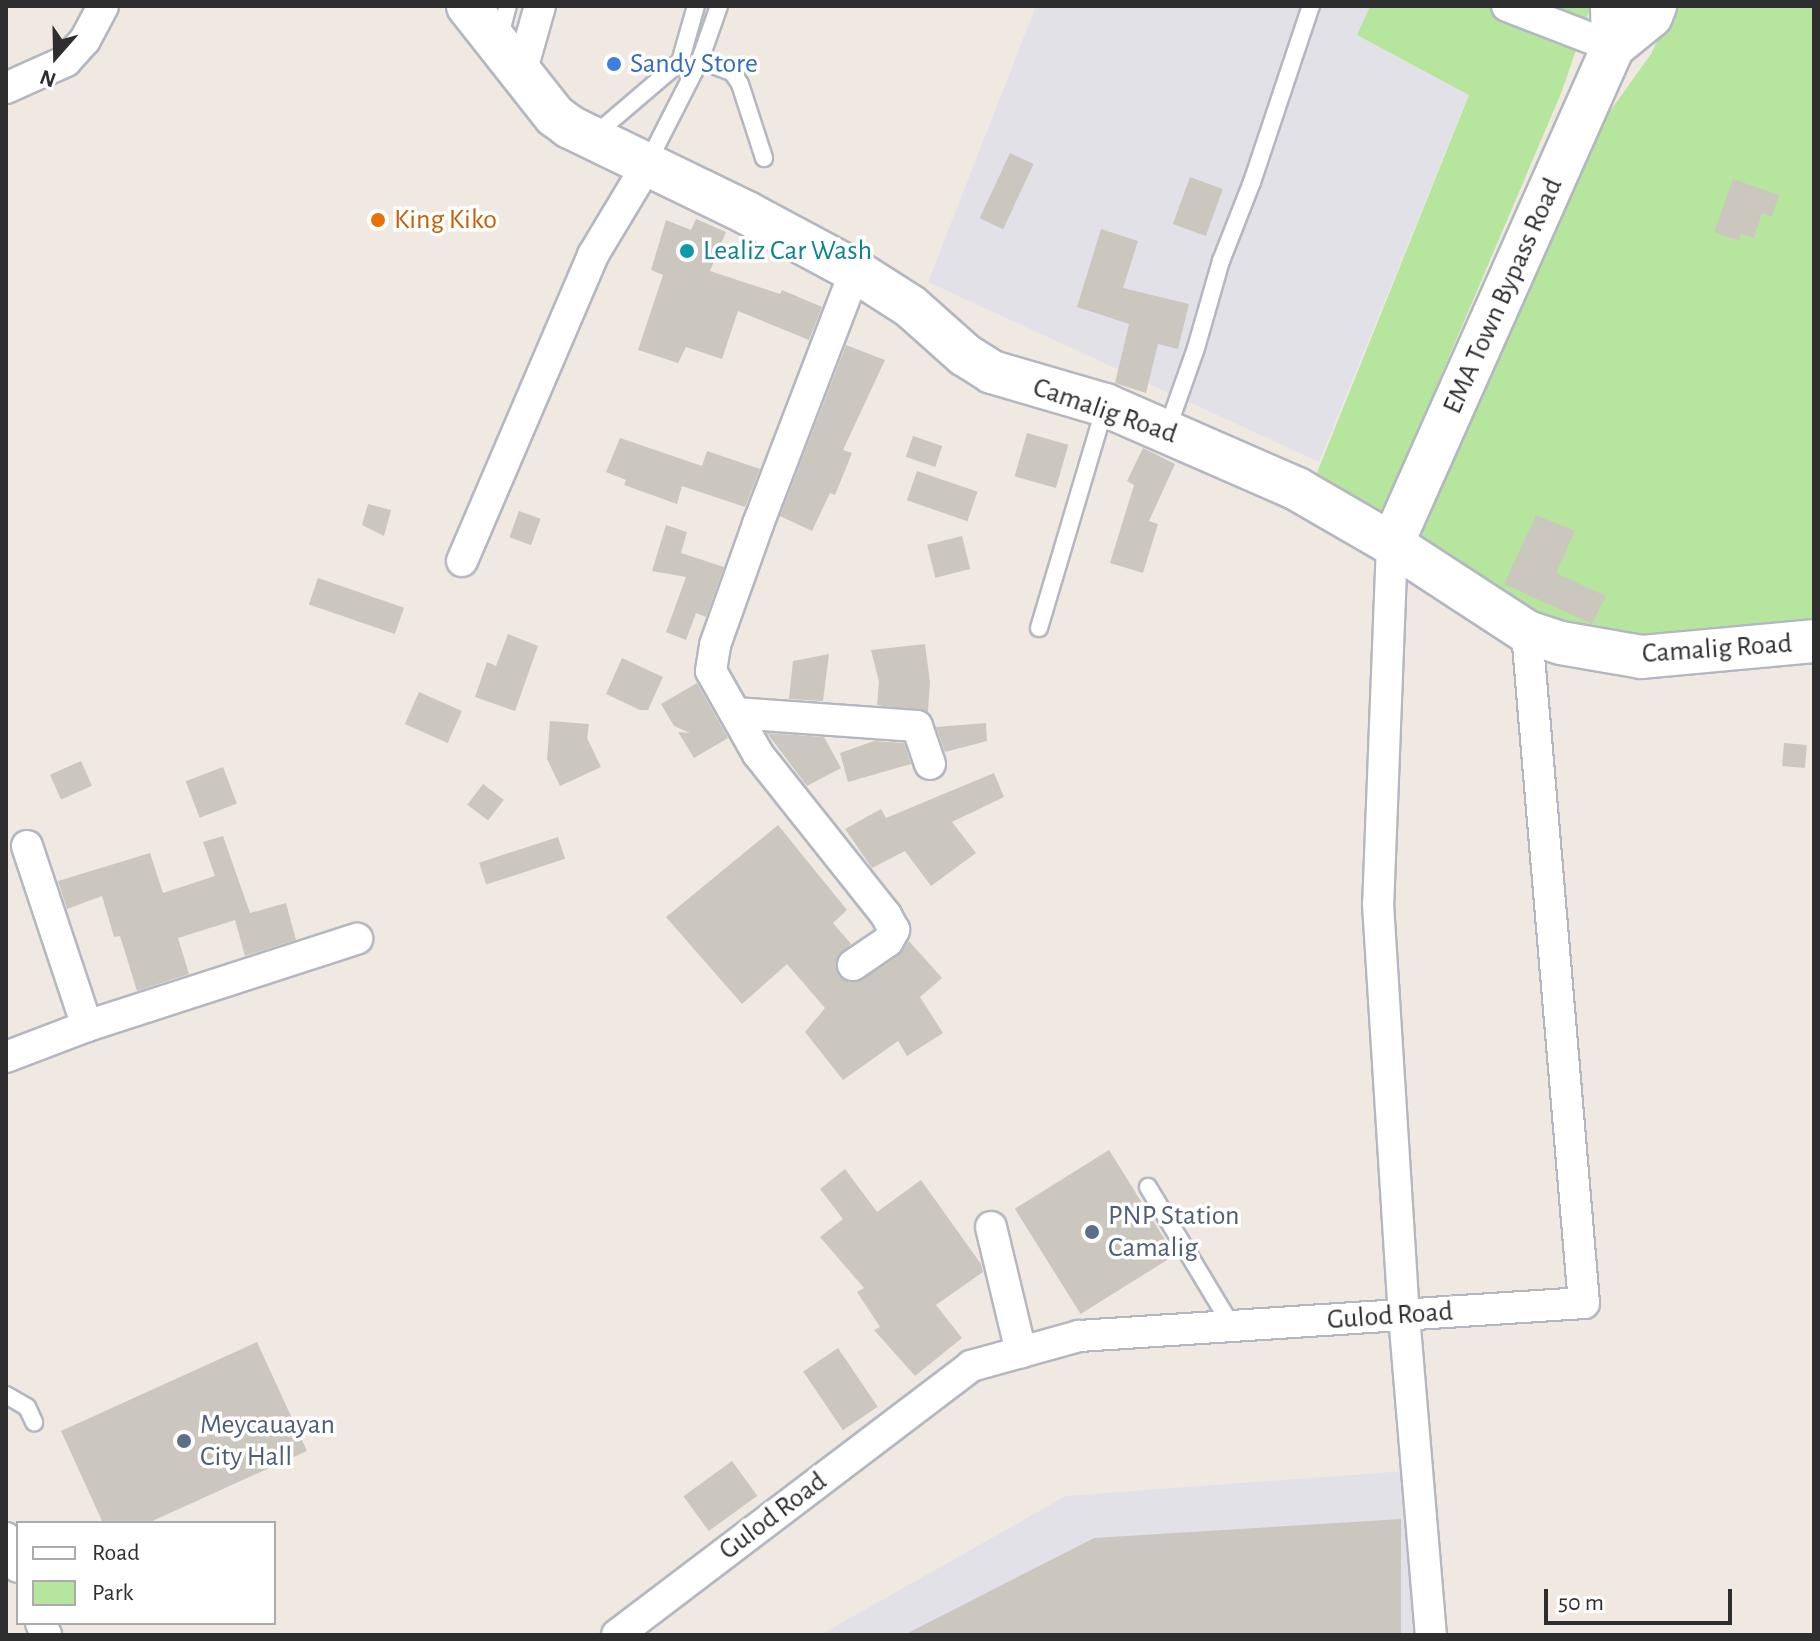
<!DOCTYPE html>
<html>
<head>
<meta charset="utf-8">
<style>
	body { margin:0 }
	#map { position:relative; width:1820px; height:1641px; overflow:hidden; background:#efe9e1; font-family:"Alegreya Sans",sans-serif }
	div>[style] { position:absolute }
	.industrial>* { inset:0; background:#e3e1e8 }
	.green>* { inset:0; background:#b6e59e }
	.building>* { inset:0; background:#cbc7bf; transform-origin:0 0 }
	.roads { filter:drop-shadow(2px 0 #b4b7c1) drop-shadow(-2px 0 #b4b7c1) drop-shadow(0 2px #b4b7c1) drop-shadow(0 -2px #b4b7c1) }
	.lane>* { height:16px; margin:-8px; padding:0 8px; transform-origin:8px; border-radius:8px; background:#fff }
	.street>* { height:30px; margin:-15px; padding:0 15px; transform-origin:15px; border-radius:15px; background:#fff }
	.secondary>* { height:42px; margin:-21px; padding:0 21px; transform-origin:21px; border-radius:21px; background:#fff }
	.dots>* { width:22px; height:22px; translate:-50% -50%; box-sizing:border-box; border:4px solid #fff; border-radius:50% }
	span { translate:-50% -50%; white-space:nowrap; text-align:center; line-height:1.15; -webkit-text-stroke:7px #fff; paint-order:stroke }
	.shop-label { font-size:28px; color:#366cbe }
	.left { translate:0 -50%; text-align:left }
	.food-label { font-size:28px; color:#c56008 }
	.culture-label { font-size:28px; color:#0d838f }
	.street-label { font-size:28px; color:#2e2e2e }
	.service-label { font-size:28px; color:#4e5e75 }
	.frame { position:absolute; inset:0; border:8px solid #2e2e2e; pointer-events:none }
	.legend { position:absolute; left:16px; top:1521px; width:260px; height:104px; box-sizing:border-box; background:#fff; border:2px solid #ababab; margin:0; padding:10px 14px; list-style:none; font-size:24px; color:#2e2e2e }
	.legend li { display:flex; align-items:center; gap:16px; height:40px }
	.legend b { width:40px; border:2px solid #ababab }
	.north { position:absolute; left:16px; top:16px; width:80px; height:80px; -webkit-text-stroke:6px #fff; paint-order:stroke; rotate:200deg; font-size:22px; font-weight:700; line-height:32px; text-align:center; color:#2e2e2e }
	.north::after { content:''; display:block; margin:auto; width:28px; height:36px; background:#2e2e2e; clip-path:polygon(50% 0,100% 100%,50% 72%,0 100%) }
	.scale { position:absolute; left:1544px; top:1589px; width:188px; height:36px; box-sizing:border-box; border:4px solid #2e2e2e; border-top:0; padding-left:10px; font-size:24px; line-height:28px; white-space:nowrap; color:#2e2e2e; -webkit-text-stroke:6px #fff; paint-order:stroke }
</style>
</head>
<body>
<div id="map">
	<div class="industrial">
		<div style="clip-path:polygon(1036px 6px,1370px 6px,1357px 35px,1469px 94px,1319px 462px,928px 282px)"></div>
		<div style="clip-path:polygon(1406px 1471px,1416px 1635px,820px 1635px,1066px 1496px)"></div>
	</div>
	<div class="green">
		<div style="clip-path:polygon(1370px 6px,1591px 6px,1562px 91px,1374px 533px,1308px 495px,1469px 95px,1357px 35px)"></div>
		<div style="clip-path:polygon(1673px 6px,1814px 6px,1814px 641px,1561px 643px,1409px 555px,1598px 128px,1651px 54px)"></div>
	</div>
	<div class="building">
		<div style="left:1010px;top:153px;width:26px;height:72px;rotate:25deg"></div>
		<div style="left:1190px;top:177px;width:35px;height:50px;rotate:20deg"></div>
		<div style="clip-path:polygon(1733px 179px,1779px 195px,1772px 217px,1762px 213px,1754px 238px,1741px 234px,1739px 241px,1714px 232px)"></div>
		<div style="clip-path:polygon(696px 219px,726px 232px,710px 271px,780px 294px,782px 290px,822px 307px,809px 340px,738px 311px,722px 359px,686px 347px,678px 363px,638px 350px,663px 275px,651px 270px,666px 220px,691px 230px)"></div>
		<div style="clip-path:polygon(1101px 229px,1138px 241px,1123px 288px,1189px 304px,1178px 349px,1158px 344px,1146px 393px,1115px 383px,1129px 324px,1077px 307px)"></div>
		<div style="clip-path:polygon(846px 345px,885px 360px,843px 450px,852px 453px,835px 495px,830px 493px,812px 531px,780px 516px)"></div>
		<div style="left:1027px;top:433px;width:43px;height:45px;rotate:16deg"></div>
		<div style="left:913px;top:436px;width:31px;height:22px;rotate:19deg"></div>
		<div style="clip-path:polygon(620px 438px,702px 466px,707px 451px,760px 469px,745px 507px,682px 486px,677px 504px,624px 485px,626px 480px,606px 472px)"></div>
		<div style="clip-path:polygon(1143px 448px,1175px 464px,1149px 521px,1158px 524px,1143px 573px,1110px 563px,1134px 485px,1127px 481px)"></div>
		<div style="left:917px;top:471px;width:64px;height:31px;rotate:19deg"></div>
		<div style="clip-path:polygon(368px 504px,391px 510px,384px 536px,362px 525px)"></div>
		<div style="left:519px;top:511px;width:23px;height:28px;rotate:20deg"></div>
		<div style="clip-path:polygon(1536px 515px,1575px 531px,1556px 573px,1606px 596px,1592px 624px,1504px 584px)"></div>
		<div style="clip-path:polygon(666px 525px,687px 532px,681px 553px,724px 567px,706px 617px,696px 613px,686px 640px,666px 632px,686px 577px,652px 571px)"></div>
		<div style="left:962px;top:536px;width:34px;height:36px;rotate:76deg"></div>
		<div style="left:318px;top:578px;width:91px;height:28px;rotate:19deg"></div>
		<div style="clip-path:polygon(508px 634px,538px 646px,515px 711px,475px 697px,487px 662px,496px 666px)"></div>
		<div style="clip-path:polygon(925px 644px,930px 682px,928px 712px,877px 705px,879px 682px,871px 650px)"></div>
		<div style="clip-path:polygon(829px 654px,823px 701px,789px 699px,793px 661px)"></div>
		<div style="clip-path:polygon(622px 658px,663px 677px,648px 710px,640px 710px,606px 694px)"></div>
		<div style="clip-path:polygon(697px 683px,728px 738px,694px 758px,678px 732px,690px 733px,674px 726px,661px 704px)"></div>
		<div style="left:419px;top:692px;width:47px;height:35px;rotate:24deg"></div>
		<div style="clip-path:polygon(550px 721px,589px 724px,587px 738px,601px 767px,560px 786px,547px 759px)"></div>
		<div style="clip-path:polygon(986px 723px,987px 741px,945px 752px,936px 727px)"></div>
		<div style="clip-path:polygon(767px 733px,824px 737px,841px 768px,807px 786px)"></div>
		<div style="clip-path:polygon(874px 741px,904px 743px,911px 764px,848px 782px,840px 753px)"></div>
		<div style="left:1784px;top:743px;width:23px;height:23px;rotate:5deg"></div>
		<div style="left:81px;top:761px;width:27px;height:34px;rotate:66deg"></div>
		<div style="left:223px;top:767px;width:39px;height:40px;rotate:69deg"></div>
		<div style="clip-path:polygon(994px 773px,1004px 797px,952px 822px,976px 853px,931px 886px,905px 851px,872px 868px,845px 829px,881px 809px,886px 818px)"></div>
		<div style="left:483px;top:784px;width:26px;height:26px;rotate:37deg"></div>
		<div style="clip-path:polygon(778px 825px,847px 910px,833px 923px,851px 944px,837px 958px,839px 976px,846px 981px,862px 980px,898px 956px,909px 941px,942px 978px,920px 997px,943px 1033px,907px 1056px,898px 1041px,843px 1080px,805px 1032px,825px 1008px,787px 964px,742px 1004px,666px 917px)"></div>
		<div style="clip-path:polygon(223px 836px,250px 913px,286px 903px,296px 940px,245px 956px,235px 920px,178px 938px,189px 974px,137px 991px,120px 936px,114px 937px,102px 896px,67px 909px,58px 881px,150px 853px,163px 893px,215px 876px,203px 842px)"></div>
		<div style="left:558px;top:837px;width:23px;height:83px;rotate:72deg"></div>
		<div style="left:1109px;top:1150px;width:124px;height:111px;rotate:58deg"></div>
		<div style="clip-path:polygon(845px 1169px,877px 1212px,921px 1180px,981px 1264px,983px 1272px,936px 1305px,962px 1338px,915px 1376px,874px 1330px,880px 1327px,857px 1292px,864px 1288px,820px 1237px,843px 1219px,820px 1189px)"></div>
		<div style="clip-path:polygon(257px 1342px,307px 1451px,148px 1523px,103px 1523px,61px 1431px)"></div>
		<div style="left:838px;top:1348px;width:71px;height:42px;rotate:56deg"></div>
		<div style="left:732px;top:1461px;width:43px;height:60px;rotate:54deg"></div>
		<div style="clip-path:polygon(1401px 1519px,1401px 1635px,904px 1635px,1094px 1538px)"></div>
	</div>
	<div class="roads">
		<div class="lane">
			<div style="left:499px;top:39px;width:34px;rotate:-75deg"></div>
			<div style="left:700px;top:60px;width:34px;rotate:21deg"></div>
			<div style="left:732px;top:72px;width:14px;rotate:56deg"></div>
			<div style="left:740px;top:84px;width:78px;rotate:72deg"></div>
			<div style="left:592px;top:131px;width:14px;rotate:-21deg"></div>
			<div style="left:605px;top:126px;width:99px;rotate:-40.5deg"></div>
			<div style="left:680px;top:62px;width:58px;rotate:-74.1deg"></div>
			<div style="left:647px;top:164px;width:117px;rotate:-63deg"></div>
			<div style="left:700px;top:60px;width:57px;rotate:-70.6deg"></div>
			<div style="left:1167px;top:430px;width:87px;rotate:-70.5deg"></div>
			<div style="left:1196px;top:348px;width:91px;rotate:-74deg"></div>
			<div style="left:1221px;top:261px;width:85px;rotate:-68.6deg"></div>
			<div style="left:1252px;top:182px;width:186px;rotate:-71.5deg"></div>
			<div style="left:1039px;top:628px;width:232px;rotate:-73.4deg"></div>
			<div style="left:1148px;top:1187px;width:162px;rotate:58.9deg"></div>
			<div style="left:6px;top:1395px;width:24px;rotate:30deg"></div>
			<div style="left:27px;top:1407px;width:17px;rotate:65deg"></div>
		</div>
		<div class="street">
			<div style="left:1507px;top:6px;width:114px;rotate:21.1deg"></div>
			<div style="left:521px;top:73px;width:70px;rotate:-74.2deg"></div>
			<div style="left:6px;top:88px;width:66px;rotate:-24.2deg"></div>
			<div style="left:66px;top:61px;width:28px;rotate:-48deg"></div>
			<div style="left:85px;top:40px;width:38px;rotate:-62deg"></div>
			<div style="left:1392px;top:544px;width:360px;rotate:92.2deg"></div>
			<div style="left:1378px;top:904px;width:412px;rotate:86.4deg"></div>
			<div style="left:1404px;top:1315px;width:321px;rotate:85.2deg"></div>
			<div style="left:462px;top:561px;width:333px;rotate:-66.8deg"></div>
			<div style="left:593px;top:255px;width:105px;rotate:-59deg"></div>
			<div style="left:735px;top:713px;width:182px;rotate:4.1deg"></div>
			<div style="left:917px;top:726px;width:40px;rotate:71.1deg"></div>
			<div style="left:27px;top:846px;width:190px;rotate:71.6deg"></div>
			<div style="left:853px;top:965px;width:42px;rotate:-34.4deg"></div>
			<div style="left:888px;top:941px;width:13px;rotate:-61deg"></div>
			<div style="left:894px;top:930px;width:17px;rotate:-118deg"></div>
			<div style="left:886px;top:915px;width:206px;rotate:-128.5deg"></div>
			<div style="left:758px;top:754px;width:95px;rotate:-119.5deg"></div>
			<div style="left:711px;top:671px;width:26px;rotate:-81deg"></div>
			<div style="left:715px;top:645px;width:128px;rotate:-70.4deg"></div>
			<div style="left:758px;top:524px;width:271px;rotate:-69deg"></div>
			<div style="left:6px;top:1057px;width:87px;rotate:-20.9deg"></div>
			<div style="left:87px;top:1026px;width:284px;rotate:-17.9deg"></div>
			<div style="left:991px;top:1227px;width:129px;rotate:76.5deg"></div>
			<div style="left:6px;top:1538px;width:31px;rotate:68deg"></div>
			<div style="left:41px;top:1623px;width:13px;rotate:67deg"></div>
			<div style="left:617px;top:1635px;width:445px;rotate:-37.2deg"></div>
			<div style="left:971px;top:1366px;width:112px;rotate:-15.5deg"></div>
			<div style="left:1079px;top:1336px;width:506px;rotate:-3.74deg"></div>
			<div style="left:1584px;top:1303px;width:673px;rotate:-94.86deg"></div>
		</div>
		<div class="secondary">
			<div style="left:468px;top:6px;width:140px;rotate:51.7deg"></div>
			<div style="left:555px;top:116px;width:19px;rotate:36deg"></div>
			<div style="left:570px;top:127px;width:197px;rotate:25.9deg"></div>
			<div style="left:747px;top:213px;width:123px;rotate:28.2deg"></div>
			<div style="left:855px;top:271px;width:65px;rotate:32.5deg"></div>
			<div style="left:910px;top:306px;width:74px;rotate:41.7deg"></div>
			<div style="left:965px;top:355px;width:32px;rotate:32deg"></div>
			<div style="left:992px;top:372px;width:118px;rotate:16.3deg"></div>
			<div style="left:1105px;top:405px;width:210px;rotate:23.6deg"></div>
			<div style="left:1297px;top:489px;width:110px;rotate:30.1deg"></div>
			<div style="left:1392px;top:544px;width:161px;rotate:33.1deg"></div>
			<div style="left:1527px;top:632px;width:36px;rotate:18deg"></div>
			<div style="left:1561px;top:643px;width:82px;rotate:9.8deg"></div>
			<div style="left:1642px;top:657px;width:173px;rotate:-5.3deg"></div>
			<div style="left:1613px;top:47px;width:49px;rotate:-39.2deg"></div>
			<div style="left:1651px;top:16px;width:11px;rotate:-68deg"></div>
			<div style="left:1392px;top:544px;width:544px;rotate:-66.03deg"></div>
			<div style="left:1613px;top:47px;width:41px;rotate:-91.4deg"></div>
		</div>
	</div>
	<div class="dots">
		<div style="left:614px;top:64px;background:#3f7fe0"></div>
		<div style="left:378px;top:220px;background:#e8710a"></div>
		<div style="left:687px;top:251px;background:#0f9aa8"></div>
		<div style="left:1092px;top:1232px;background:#5c6f8a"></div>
		<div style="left:184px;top:1441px;background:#5c6f8a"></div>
	</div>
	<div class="shop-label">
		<span class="left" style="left:630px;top:64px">Sandy Store</span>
	</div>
	<div class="food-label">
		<span class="left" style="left:394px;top:220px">King Kiko</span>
	</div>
	<div class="culture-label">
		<span class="left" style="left:703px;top:251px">Lealiz Car Wash</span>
	</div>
	<div class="street-label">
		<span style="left:1503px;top:296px;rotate:-66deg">EMA Town Bypass Road</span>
		<span style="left:1105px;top:411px;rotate:19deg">Camalig Road</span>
		<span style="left:1717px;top:649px;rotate:-4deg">Camalig Road</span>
		<span style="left:1390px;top:1316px;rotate:-4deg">Gulod Road</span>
		<span style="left:773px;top:1516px;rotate:-37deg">Gulod Road</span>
	</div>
	<div class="service-label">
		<span class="left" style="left:1108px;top:1232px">PNP Station<br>Camalig</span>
		<span class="left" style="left:200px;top:1441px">Meycauayan<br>City Hall</span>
	</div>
	<div class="frame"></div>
	<ul class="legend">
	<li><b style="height:10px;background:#fff"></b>Road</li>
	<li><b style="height:22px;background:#b6e59e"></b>Park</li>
	</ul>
	<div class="north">N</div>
	<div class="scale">50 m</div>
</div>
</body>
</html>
